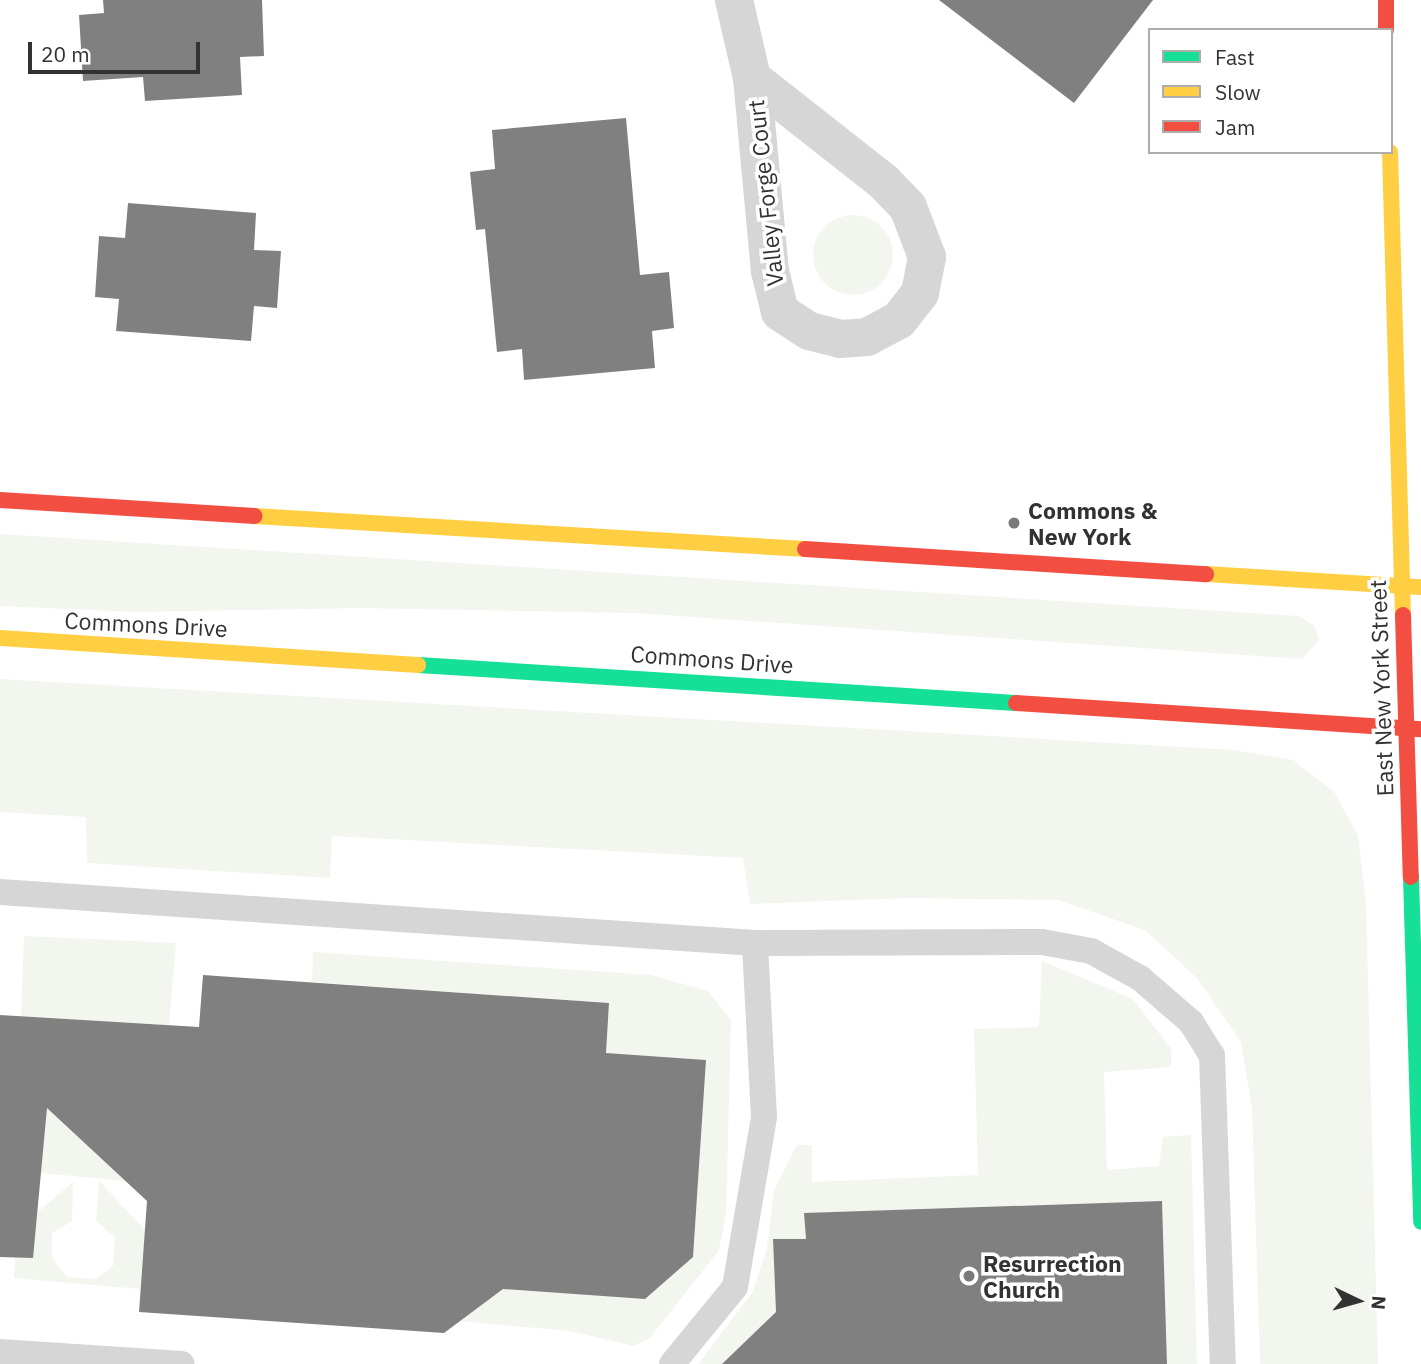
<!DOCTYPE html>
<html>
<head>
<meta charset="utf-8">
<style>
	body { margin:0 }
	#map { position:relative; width:1421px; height:1364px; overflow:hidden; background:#fff; font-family:"IBM Plex Sans",sans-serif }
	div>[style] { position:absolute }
	.green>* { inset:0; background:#f2f6ee }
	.round { border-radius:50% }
	.building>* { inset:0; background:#808080 }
	.lane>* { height:26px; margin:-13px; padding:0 13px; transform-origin:13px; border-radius:13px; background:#d6d6d6 }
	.street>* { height:38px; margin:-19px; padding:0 19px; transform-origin:19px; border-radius:19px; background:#d6d6d6 }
	.fast>* { height:16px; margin:-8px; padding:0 8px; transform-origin:8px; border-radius:8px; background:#16e098 }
	.slow>* { height:16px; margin:-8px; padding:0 8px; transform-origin:8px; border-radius:8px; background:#ffcf43 }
	.jam>* { height:16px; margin:-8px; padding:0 8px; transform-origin:8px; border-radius:8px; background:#f24e42 }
	.dots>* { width:19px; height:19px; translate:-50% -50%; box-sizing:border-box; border:4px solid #fff; border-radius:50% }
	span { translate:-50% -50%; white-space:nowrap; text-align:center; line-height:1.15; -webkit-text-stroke:7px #fff; paint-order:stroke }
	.street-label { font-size:23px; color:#323232 }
	.poi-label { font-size:23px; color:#323232; font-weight:700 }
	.left { translate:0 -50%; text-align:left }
	.legend { position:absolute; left:1148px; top:28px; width:245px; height:126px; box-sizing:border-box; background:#fff; border:2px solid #adadad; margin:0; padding:9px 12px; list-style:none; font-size:21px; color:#323232 }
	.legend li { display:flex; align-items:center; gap:14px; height:35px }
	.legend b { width:35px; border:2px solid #adadad }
	.north { position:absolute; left:1323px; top:1266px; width:70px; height:70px; -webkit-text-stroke:5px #fff; paint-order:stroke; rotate:95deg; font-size:19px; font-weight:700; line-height:28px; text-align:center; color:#323232 }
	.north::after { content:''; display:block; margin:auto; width:24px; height:32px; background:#323232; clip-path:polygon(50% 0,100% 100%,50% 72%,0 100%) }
	.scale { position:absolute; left:28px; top:42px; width:172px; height:32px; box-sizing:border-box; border:4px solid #323232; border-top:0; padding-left:9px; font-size:21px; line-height:24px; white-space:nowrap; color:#323232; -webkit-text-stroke:5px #fff; paint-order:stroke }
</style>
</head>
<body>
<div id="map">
	<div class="green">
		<div class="round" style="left:813px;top:215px;width:80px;height:80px"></div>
		<div style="clip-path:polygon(0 534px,1299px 616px,1315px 626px,1319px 640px,1302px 659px,635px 613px,360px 608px,137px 612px,0 606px)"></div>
		<div style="clip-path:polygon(0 679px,1234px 750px,1293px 760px,1334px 792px,1358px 835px,1366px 903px,1378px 1364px,1260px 1364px,1252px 1109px,1241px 1042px,1197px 978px,1145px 930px,1058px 900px,909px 898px,750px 904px,743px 858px,332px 836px,330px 878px,87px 863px,86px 817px,0 812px)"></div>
		<div style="clip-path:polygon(24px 936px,176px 943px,169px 1025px,137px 1023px,125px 1181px,41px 1173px,21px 1017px)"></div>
		<div style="clip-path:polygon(313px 952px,651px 975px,708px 991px,731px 1020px,726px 1215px,719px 1250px,650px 1338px,634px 1346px,570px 1331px,459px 1321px,503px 1289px,693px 1257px,706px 1060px,606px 1053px,609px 1003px,312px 982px)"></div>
		<div style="clip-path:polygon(1042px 961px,1133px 999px,1171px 1049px,1171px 1067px,1104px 1072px,1107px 1170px,1159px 1166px,1163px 1137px,1191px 1135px,1197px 1364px,1167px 1364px,1162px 1201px,805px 1213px,806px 1239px,773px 1240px,776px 1312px,724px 1364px,698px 1364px,752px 1293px,767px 1248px,774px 1190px,797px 1145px,812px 1145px,812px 1182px,978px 1175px,974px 1029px,1039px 1027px)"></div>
		<div style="clip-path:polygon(99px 1181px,145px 1230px,140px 1289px,14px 1278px,17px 1230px,73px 1182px,72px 1221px,52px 1233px,52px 1258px,67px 1277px,96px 1279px,113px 1266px,115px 1237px,96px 1221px)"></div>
	</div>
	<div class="building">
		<div style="clip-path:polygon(103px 0,262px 0,264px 56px,240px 57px,242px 95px,145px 101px,143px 77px,83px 81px,79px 15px,104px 13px)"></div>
		<div style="clip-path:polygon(939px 0,1153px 0,1074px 103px)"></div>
		<div style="clip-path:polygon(626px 118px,640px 275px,669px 272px,674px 328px,652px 331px,655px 368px,524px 380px,522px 349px,497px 352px,485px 229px,476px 230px,470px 172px,495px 169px,492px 130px)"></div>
		<div style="clip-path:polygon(128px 203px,256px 213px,254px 250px,281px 251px,277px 308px,254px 306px,251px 341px,116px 331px,119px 299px,95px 297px,99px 236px,125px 238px)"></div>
		<div style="clip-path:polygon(203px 975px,609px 1003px,606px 1053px,706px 1060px,693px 1257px,645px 1299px,503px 1289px,444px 1333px,139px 1312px,147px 1201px,47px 1108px,33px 1258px,0 1257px,0 1015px,199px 1027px)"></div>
		<div style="clip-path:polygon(1162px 1201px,1167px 1364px,722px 1364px,776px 1312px,773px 1239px,806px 1239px,804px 1213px)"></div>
	</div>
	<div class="lane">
		<div style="left:0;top:892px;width:757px;rotate:3.86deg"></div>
		<div style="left:755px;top:943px;width:287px;rotate:-0.2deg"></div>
		<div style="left:1042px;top:942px;width:50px;rotate:10.4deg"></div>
		<div style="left:1091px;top:951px;width:56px;rotate:28.9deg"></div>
		<div style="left:1140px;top:978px;width:67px;rotate:40.8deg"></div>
		<div style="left:1191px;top:1022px;width:39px;rotate:58deg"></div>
		<div style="left:1212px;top:1055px;width:309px;rotate:88deg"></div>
		<div style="left:0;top:1352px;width:182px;rotate:3.8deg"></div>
		<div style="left:672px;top:1364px;width:99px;rotate:-50.7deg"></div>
		<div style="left:735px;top:1287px;width:172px;rotate:-80.3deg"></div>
		<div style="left:764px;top:1117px;width:174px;rotate:-93deg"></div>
	</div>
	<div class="street">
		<div style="left:734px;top:0;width:80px;rotate:77deg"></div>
		<div style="left:752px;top:78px;width:194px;rotate:84.7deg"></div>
		<div style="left:770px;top:271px;width:42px;rotate:76.3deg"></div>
		<div style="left:780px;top:312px;width:35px;rotate:33deg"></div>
		<div style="left:809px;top:331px;width:32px;rotate:14deg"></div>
		<div style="left:840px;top:339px;width:27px;rotate:-4deg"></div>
		<div style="left:867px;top:337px;width:36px;rotate:-28deg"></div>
		<div style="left:899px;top:320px;width:34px;rotate:-52deg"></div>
		<div style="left:920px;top:293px;width:37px;rotate:-79deg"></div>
		<div style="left:927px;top:257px;width:53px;rotate:-110.8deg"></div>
		<div style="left:908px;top:207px;width:35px;rotate:-134deg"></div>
		<div style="left:884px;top:182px;width:168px;rotate:-141.8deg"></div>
	</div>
	<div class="fast">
		<div style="left:418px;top:665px;width:599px;rotate:3.64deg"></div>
		<div style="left:1411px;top:877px;width:345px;rotate:88.3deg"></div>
	</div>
	<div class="slow">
		<div style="left:1390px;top:152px;width:463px;rotate:88.4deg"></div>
		<div style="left:254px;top:516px;width:552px;rotate:3.43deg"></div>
		<div style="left:1206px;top:574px;width:215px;rotate:3.5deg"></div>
		<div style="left:0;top:638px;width:419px;rotate:3.7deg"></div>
	</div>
	<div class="jam">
		<div style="left:1386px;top:0;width:30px;rotate:90deg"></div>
		<div style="left:0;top:500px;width:255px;rotate:3.6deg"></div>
		<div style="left:805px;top:549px;width:402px;rotate:3.6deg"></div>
		<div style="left:1403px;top:615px;width:262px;rotate:88.3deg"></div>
		<div style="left:1016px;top:703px;width:406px;rotate:3.7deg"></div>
	</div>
	<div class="dots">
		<div style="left:1014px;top:523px;background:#7a7a7a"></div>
		<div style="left:969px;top:1276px;background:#7a7a7a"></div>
	</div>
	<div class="street-label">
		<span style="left:765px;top:193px;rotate:-96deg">Valley Forge Court</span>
		<span style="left:146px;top:624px;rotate:3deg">Commons Drive</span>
		<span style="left:712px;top:659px;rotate:4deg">Commons Drive</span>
		<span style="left:1381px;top:688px;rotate:-92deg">East New York Street</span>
	</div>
	<div class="poi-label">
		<span class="left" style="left:1028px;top:523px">Commons &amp;<br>New York</span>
		<span class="left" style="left:983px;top:1276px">Resurrection<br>Church</span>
	</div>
	<ul class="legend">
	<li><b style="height:9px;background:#16e098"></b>Fast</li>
	<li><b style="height:9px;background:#ffcf43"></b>Slow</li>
	<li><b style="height:9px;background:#f24e42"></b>Jam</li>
	</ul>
	<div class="north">N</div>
	<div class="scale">20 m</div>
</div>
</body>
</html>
